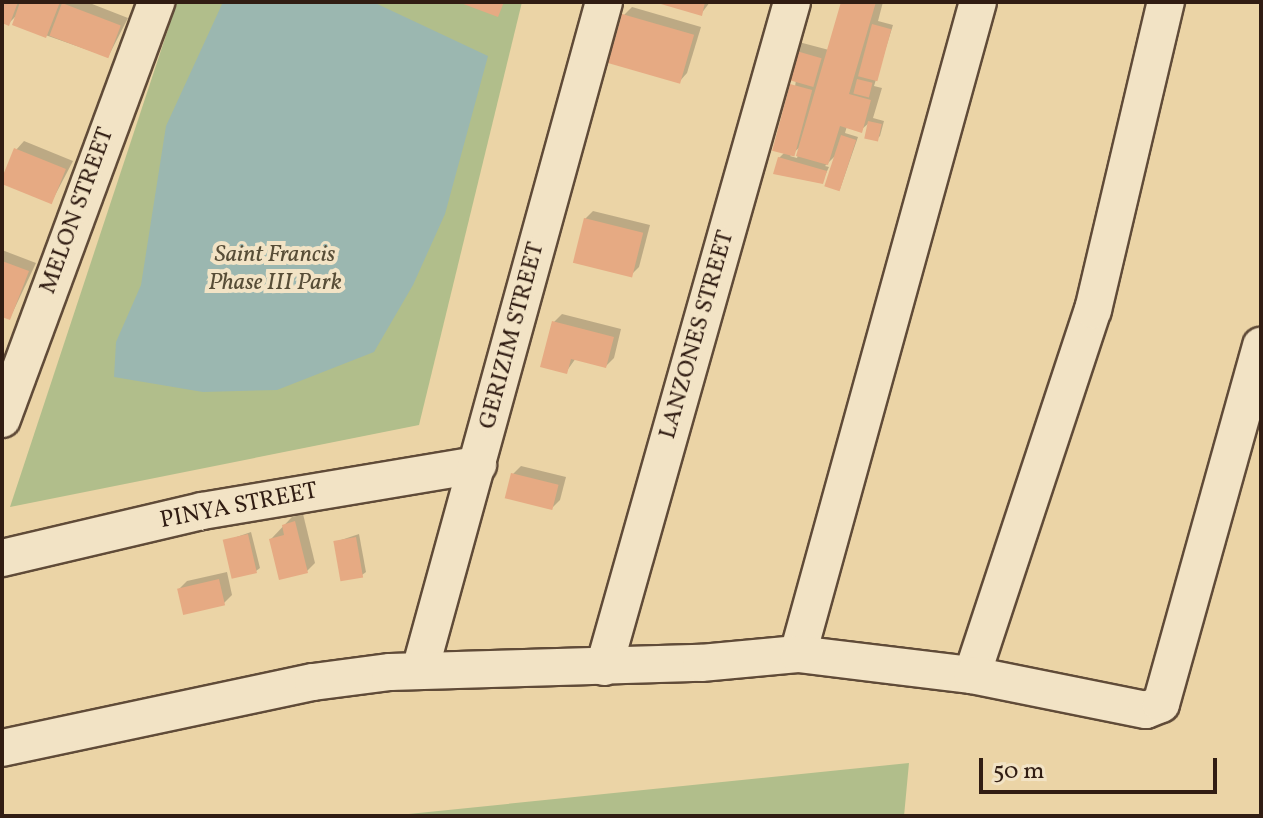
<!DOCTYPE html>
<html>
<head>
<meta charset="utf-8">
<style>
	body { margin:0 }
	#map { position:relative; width:1263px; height:818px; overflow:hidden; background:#ebd4a6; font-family:Vollkorn,serif }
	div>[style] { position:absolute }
	.green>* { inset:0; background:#b1be8b }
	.water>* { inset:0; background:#9bb7b0 }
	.shadow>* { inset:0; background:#0003 }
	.building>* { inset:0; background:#e6aa83; transform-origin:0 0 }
	.roads { filter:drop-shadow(2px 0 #604b38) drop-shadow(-2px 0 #604b38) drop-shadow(0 2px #604b38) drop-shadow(0 -2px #604b38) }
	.minor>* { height:36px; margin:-18px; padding:0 18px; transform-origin:18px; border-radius:18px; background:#f2e3c5 }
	span { translate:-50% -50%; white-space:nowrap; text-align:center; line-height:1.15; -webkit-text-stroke:8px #f2e3c5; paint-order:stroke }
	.street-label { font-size:24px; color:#311d13 }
	.park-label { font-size:24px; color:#574d37; font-style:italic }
	.frame { position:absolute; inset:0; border:4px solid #311d13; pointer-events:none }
	.scale { position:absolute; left:979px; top:758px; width:238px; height:36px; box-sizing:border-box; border:4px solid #311d13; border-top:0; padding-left:10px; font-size:24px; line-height:28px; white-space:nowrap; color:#311d13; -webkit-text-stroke:6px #f2e3c5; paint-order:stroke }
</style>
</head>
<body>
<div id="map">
	<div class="green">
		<div style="clip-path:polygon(177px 2px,522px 2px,419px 425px,10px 507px)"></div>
		<div style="clip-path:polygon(909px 763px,904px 816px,389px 816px)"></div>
	</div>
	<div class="water">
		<div style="clip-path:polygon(223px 2px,373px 2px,488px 56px,445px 214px,413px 285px,374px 352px,277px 390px,203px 392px,114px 377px,116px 342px,141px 285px,166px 126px)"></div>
	</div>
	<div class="shadow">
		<div style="clip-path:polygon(2px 2px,87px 2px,128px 18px,108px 57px,14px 24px,18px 14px,8px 24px,2px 21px)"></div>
		<div style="clip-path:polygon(659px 2px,710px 2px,701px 14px)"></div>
		<div style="clip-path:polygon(evenodd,843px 2px,883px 2px,878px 21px,893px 25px,874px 86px,882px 88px,873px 118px,884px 121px,880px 136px,876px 140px,870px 122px,861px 130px,847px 126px,845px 133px,858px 137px,840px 189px,838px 153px,825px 166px,829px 167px,822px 182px,779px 158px,785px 152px,796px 80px,795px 41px,829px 50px,843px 2px,801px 146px,797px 158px,790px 156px,801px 146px)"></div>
		<div style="clip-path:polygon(632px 7px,701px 27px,687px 73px,679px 82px,624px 15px)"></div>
		<div style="clip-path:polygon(24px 141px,73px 161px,52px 201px,16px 150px)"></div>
		<div style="clip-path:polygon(593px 211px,650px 225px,639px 267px,631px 275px,585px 219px)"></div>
		<div style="clip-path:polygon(2px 250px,36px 263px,10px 318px,2px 315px)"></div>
		<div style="clip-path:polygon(562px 314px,621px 329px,614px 358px,606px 366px,576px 358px,566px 372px,554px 322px)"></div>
		<div style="clip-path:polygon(521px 466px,566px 477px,560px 500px,552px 508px,513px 474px)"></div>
		<div style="clip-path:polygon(303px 514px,315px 563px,307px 571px,271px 539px,292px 517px)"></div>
		<div style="clip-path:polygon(251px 532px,260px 568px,256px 571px,225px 541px)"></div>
		<div style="clip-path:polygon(359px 534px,366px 572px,362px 575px,335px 542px)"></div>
		<div style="clip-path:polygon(227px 572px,232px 595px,224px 603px,179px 589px,187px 581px)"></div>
	</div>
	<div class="building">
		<div style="clip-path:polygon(2px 2px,18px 2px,9px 26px,2px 23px)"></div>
		<div style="clip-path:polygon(20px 2px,60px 2px,46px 38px,12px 25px)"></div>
		<div style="clip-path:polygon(458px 2px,504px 2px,498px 17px)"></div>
		<div style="clip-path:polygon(654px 2px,705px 2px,702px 16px)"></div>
		<div style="clip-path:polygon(841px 2px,876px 2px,849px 94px,871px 100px,862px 133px,840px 126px,828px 165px,796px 156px)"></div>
		<div style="left:62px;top:3px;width:63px;height:35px;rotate:21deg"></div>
		<div style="left:622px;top:14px;width:75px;height:51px;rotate:16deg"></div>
		<div style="left:872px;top:24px;width:20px;height:54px;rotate:15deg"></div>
		<div style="left:786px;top:48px;width:37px;height:30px;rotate:16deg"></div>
		<div style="left:857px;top:79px;width:16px;height:15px;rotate:14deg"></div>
		<div style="left:790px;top:84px;width:23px;height:69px;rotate:15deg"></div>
		<div style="left:868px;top:121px;width:14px;height:18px;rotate:12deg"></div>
		<div style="left:841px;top:135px;width:16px;height:54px;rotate:18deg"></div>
		<div style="left:14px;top:148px;width:56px;height:38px;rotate:22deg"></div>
		<div style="clip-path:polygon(778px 157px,827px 171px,823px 184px,773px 174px)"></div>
		<div style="left:584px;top:218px;width:61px;height:46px;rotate:14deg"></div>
		<div style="clip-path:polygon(2px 261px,29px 271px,10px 320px,2px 317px)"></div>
		<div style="clip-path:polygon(552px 321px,614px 337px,606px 368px,571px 359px,567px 374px,540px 367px)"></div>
		<div style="left:511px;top:473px;width:49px;height:26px;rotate:14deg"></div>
		<div style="clip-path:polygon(295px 521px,308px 573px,279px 580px,269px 539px,284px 535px,282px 525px)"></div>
		<div style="left:248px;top:534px;width:40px;height:26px;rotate:77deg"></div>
		<div style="left:356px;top:537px;width:41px;height:23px;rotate:80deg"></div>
		<div style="left:219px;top:579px;width:27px;height:43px;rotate:77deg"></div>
	</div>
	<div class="roads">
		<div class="minor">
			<div style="left:2px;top:419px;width:445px;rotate:-69.7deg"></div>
			<div style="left:2px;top:558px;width:205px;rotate:-13.2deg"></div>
			<div style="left:202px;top:511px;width:280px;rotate:-9.5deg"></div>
			<div style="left:798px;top:654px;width:676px;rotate:-74.57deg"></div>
			<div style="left:604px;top:667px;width:691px;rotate:-74.21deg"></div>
			<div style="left:420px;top:670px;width:693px;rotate:-74.6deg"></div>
			<div style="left:972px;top:675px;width:385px;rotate:-71.7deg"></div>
			<div style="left:1093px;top:310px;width:317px;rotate:-76.7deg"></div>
			<div style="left:2px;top:748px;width:318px;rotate:-12deg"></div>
			<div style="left:313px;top:682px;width:78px;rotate:-7.4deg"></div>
			<div style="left:390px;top:672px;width:311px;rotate:-1.7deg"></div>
			<div style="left:701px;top:663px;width:97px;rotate:-5.3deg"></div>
			<div style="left:798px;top:654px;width:175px;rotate:6.9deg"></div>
			<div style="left:972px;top:675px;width:177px;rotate:11.4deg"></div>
			<div style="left:1146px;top:710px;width:16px;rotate:-22deg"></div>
			<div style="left:1161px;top:704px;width:372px;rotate:-74.4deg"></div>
		</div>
	</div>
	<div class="street-label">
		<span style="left:78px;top:211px;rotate:-70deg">MELON STREET</span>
		<span style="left:698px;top:335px;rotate:-74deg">LANZONES STREET</span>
		<span style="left:513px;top:336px;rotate:-75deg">GERIZIM STREET</span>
		<span style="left:239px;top:507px;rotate:-11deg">PINYA STREET</span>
	</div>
	<div class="park-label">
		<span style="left:275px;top:270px">Saint Francis<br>Phase III Park</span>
	</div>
	<div class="frame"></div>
	<div class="scale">50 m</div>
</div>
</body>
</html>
